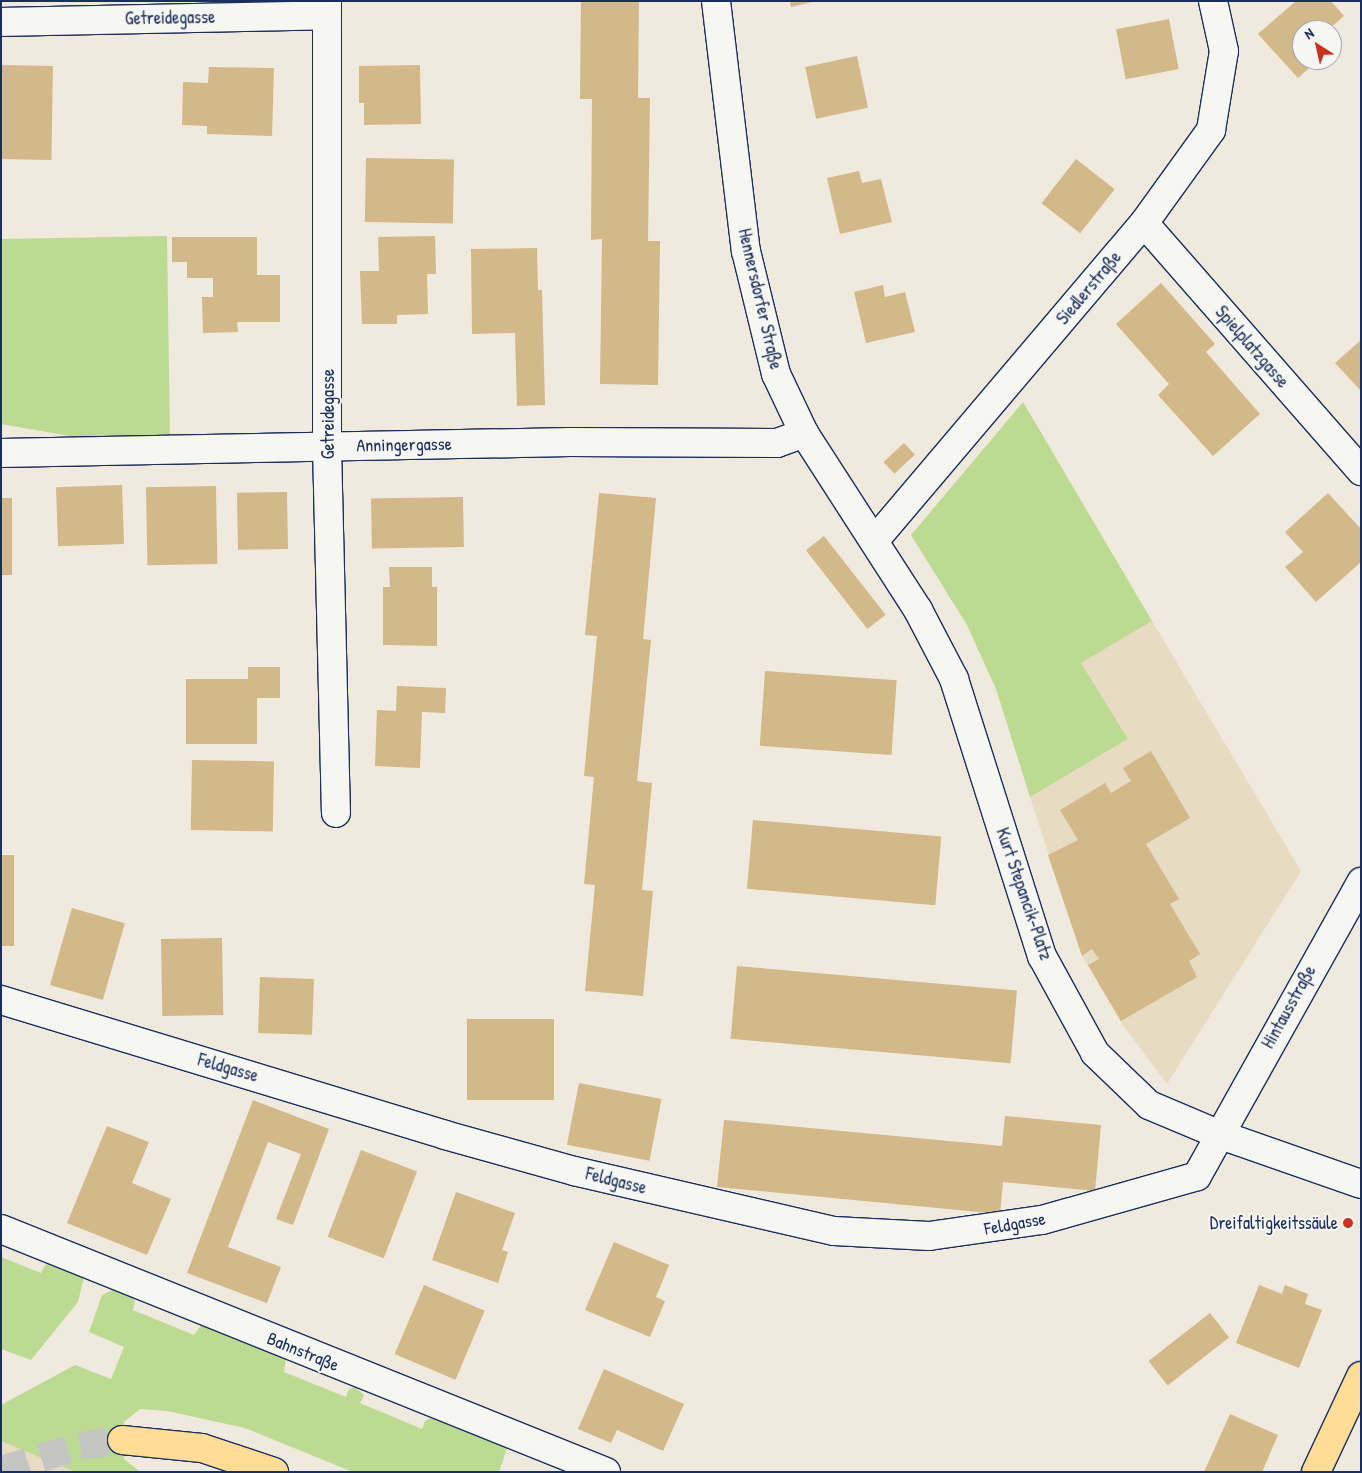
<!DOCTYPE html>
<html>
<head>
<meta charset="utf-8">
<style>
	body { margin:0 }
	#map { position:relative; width:1362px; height:1473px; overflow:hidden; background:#efeadd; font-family:"Patrick Hand",sans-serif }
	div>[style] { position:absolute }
	.built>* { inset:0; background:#e7dbc4 }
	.green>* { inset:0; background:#bdda92 }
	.building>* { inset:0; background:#d3b889; transform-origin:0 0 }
	.major-tunnel>* { height:28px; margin-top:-14px; transform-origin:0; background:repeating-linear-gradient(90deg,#c5c5c4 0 28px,transparent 0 42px) }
	.roads { filter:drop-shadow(1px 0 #1b2f5e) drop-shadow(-1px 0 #1b2f5e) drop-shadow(0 1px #1b2f5e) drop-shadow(0 -1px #1b2f5e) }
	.minor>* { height:28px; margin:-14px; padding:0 14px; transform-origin:14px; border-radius:14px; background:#f6f6f2 }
	.major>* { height:28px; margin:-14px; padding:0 14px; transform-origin:14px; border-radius:14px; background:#ffdd96 }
	.dots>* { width:14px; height:14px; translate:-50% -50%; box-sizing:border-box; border:2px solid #f6f6f2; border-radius:50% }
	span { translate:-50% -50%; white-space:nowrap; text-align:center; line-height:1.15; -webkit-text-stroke:4px #f6f6f2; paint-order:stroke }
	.street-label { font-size:18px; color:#1b2f5e }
	.poi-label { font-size:18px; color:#1b2f5e }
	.right { translate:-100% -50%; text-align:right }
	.frame { position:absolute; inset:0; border:2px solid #1b2f5e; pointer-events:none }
	.north { position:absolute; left:1292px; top:20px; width:50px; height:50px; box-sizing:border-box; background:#f6f6f2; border:1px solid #9ea6b7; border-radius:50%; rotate:325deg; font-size:14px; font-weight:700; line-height:20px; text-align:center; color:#1b2f5e }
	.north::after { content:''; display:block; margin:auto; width:18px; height:22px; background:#c8321e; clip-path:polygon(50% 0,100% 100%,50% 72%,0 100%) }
</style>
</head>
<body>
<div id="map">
	<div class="built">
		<div style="clip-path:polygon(1152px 621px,1301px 871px,1167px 1084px,1122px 1024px,1082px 956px,1030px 797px,1128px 739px,1080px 663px)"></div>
		<div style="clip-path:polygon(1px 1441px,75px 1472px,1px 1472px)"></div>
	</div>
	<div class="green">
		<div style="clip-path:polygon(167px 236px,170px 438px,87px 439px,1px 424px,1px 239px)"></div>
		<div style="clip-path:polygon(1023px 402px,1152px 621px,1081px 663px,1128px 739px,1030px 797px,996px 689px,967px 625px,911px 535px)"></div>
		<div style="clip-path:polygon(1px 1257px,41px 1273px,45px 1265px,51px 1263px,84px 1277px,78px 1302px,31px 1360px,1px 1349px)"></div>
		<div style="clip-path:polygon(114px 1289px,132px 1297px,135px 1301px,133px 1310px,194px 1335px,201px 1325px,286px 1359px,284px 1372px,346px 1397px,349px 1389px,355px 1387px,364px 1395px,360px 1403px,422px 1429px,425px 1421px,431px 1418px,508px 1445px,499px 1472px,353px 1472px,245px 1428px,167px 1411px,140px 1409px,125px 1421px,122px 1429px,124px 1459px,139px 1471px,145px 1472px,75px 1472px,1px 1441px,1px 1405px,75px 1365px,111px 1379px,124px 1347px,89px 1332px,102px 1295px)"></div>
	</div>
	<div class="building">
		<div style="clip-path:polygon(581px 1px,639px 1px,638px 98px,650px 98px,648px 241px,660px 241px,658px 385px,600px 384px,602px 239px,591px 240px,592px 99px,580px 99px)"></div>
		<div style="clip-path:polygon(790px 1px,812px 1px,812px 2px,791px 7px)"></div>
		<div style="clip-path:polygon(1296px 1px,1331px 1px,1344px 16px,1330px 28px,1341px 40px,1332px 48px,1332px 30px,1302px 30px,1302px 60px,1318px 60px,1298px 78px,1258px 34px)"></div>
		<div style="left:1169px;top:19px;width:51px;height:54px;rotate:79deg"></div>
		<div style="left:857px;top:56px;width:53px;height:53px;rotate:78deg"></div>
		<div style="left:1px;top:65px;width:52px;height:94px;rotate:1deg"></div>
		<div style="clip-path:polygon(420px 65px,421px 124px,364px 125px,364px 103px,359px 103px,359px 66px)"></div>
		<div style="clip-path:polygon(209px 67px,274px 68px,272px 136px,207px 134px,207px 126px,182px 125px,183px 82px,208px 83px)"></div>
		<div style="left:366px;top:158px;width:88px;height:64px;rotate:1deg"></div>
		<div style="left:1076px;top:159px;width:49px;height:56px;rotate:38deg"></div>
		<div style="clip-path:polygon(859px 171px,862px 183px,881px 179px,892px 222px,840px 234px,827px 178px)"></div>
		<div style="clip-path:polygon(435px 236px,436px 274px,427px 274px,428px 314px,397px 315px,397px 324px,362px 324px,360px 271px,379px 271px,378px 237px)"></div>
		<div style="clip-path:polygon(172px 237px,257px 237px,257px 275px,280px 275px,280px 322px,237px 322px,238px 332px,203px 333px,202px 297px,213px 297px,213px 278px,187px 278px,187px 262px,172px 262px)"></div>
		<div style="clip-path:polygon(537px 248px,538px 290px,542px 290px,545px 405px,517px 406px,515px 333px,472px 334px,471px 249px)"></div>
		<div style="clip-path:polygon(1161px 283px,1215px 344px,1206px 352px,1260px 414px,1213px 456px,1158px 395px,1169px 384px,1116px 324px)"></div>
		<div style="clip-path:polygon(883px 285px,885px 297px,905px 292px,915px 332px,866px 343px,854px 292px)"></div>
		<div style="clip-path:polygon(1361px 340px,1361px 391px,1335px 363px)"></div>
		<div style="left:904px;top:443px;width:16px;height:28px;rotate:47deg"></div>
		<div style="left:122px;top:485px;width:59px;height:66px;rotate:88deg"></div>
		<div style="left:216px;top:486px;width:78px;height:70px;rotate:89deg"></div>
		<div style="left:287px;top:492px;width:57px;height:50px;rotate:89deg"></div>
		<div style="clip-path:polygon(599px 493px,656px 498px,643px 639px,651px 640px,637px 781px,652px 783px,642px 890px,653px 891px,643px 996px,585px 991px,595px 885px,584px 884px,594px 777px,584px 776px,597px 636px,585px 635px)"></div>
		<div style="clip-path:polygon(1328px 493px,1361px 529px,1361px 562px,1316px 602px,1285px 567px,1303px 552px,1285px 532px)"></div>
		<div style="left:463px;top:497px;width:50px;height:92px;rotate:89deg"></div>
		<div style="left:1px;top:498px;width:11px;height:77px"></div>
		<div style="left:824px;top:536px;width:100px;height:23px;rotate:52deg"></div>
		<div style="clip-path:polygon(389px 567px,432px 567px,432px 587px,437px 587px,437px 646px,383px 645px,383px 587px,390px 587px)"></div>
		<div style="clip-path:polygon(248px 667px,280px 667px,280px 698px,257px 698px,257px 744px,186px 744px,186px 679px,248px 679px)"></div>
		<div style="left:765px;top:671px;width:132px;height:75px;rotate:4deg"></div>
		<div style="clip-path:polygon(397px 686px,446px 688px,445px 713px,422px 712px,420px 768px,375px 766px,377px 710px,396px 711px)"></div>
		<div style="clip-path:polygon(1151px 751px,1190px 818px,1146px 844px,1179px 899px,1170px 904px,1200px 954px,1189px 961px,1197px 977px,1121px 1021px,1088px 965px,1099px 959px,1092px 949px,1082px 956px,1048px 855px,1078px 840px,1060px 810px,1105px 783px,1111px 793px,1131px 781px,1123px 768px)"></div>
		<div style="left:192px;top:760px;width:82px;height:70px;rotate:1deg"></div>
		<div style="left:753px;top:820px;width:189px;height:69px;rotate:5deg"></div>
		<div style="left:1px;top:855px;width:13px;height:91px"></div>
		<div style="left:72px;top:908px;width:55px;height:80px;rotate:16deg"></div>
		<div style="left:222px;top:938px;width:77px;height:61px;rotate:89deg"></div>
		<div style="left:737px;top:966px;width:281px;height:73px;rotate:5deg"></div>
		<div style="left:260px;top:977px;width:54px;height:56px;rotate:2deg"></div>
		<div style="left:554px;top:1019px;width:81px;height:87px;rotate:90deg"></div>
		<div style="left:579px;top:1083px;width:84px;height:63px;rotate:11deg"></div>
		<div style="clip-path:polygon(253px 1100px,329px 1129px,293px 1225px,276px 1219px,301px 1154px,268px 1142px,228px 1247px,281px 1267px,267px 1303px,187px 1273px)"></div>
		<div style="clip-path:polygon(1005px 1116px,1101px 1125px,1095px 1191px,1003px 1182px,1000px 1214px,717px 1187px,724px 1120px,1002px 1146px)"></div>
		<div style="clip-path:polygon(107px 1126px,149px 1142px,132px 1183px,171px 1199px,147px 1255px,67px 1223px)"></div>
		<div style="left:361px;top:1150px;width:60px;height:93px;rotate:21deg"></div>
		<div style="clip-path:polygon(456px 1192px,515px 1213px,502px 1250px,508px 1252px,498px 1283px,432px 1260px)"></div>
		<div style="clip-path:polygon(614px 1242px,669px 1265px,656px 1297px,665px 1301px,650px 1337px,585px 1310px)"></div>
		<div style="left:424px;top:1285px;width:66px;height:75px;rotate:23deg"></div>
		<div style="clip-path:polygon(1259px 1285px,1282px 1294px,1285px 1285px,1308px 1294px,1305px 1304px,1322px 1310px,1299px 1368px,1236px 1343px)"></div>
		<div style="left:1210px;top:1313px;width:31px;height:78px;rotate:52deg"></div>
		<div style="clip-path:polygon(604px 1369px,684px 1404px,663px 1451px,617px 1430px,611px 1443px,578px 1429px)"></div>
		<div style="clip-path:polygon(1230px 1414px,1278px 1435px,1262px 1472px,1204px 1472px)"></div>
	</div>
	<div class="major-tunnel">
		<div style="left:1px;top:1470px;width:83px;rotate:-16.9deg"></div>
		<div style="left:80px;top:1446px;width:42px;rotate:-8.1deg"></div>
	</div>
	<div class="roads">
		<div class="minor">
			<div style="left:327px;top:1px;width:446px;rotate:90deg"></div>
			<div style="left:327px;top:447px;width:366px;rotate:88.6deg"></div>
			<div style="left:716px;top:1px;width:252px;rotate:83.2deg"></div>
			<div style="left:746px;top:251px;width:127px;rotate:76.3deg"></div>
			<div style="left:776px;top:374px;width:65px;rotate:64.6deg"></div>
			<div style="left:804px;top:433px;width:211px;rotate:57.2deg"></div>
			<div style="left:918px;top:610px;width:78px;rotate:62.4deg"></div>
			<div style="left:954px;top:679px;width:291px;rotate:72.4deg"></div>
			<div style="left:1042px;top:956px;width:111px;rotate:61.3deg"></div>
			<div style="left:1095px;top:1053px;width:75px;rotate:43.9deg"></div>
			<div style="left:1149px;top:1105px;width:75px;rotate:22.8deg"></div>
			<div style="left:1218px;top:1134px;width:151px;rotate:19.3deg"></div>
			<div style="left:1px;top:22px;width:326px;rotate:-1.2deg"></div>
			<div style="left:1144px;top:223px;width:330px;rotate:48.8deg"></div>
			<div style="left:1px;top:453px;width:569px;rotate:-1.11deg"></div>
			<div style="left:570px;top:442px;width:207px;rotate:0.3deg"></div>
			<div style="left:777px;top:443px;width:29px;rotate:-20deg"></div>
			<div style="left:875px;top:540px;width:416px;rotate:-49.7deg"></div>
			<div style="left:1144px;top:223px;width:115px;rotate:-54.2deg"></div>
			<div style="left:1211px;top:130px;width:80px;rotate:-80.7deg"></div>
			<div style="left:1224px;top:51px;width:51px;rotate:-102.4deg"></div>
			<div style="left:1px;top:1000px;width:464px;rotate:16.9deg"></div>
			<div style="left:445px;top:1135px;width:134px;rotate:15.6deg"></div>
			<div style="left:574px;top:1171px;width:267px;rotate:13deg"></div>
			<div style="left:834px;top:1231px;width:95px;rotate:3deg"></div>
			<div style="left:929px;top:1236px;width:114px;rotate:-8.1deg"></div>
			<div style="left:1042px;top:1220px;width:161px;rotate:-15.8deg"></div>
			<div style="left:1197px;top:1176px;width:337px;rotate:-60.8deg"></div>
			<div style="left:1px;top:1229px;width:652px;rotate:21.88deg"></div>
		</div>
		<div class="major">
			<div style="left:122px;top:1440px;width:80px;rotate:5.7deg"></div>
			<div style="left:202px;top:1448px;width:76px;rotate:18.4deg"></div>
			<div style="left:1316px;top:1472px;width:106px;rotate:-64.9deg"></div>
		</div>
	</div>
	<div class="dots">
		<div style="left:1348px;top:1223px;background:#c8321e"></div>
	</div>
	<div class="street-label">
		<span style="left:170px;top:18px;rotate:-1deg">Getreidegasse</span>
		<span style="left:1089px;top:288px;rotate:-50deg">Siedlerstraße</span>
		<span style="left:760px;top:299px;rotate:77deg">Hennersdorfer Straße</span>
		<span style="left:1252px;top:347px;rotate:49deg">Spielplatzgasse</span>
		<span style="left:328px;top:414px;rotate:-90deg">Getreidegasse</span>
		<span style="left:404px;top:445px;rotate:-1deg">Anningergasse</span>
		<span style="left:1024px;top:894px;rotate:71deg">Kurt Stepancik-Platz</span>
		<span style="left:1289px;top:1007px;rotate:-61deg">Hintausstraße</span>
		<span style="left:228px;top:1068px;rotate:16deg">Feldgasse</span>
		<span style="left:616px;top:1181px;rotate:14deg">Feldgasse</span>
		<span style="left:1015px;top:1224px;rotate:-10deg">Feldgasse</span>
		<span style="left:303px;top:1352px;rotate:22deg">Bahnstraße</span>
	</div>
	<div class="poi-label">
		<span class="right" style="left:1338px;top:1223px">Dreifaltigkeitssäule</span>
	</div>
	<div class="frame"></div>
	<div class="north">N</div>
</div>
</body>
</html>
